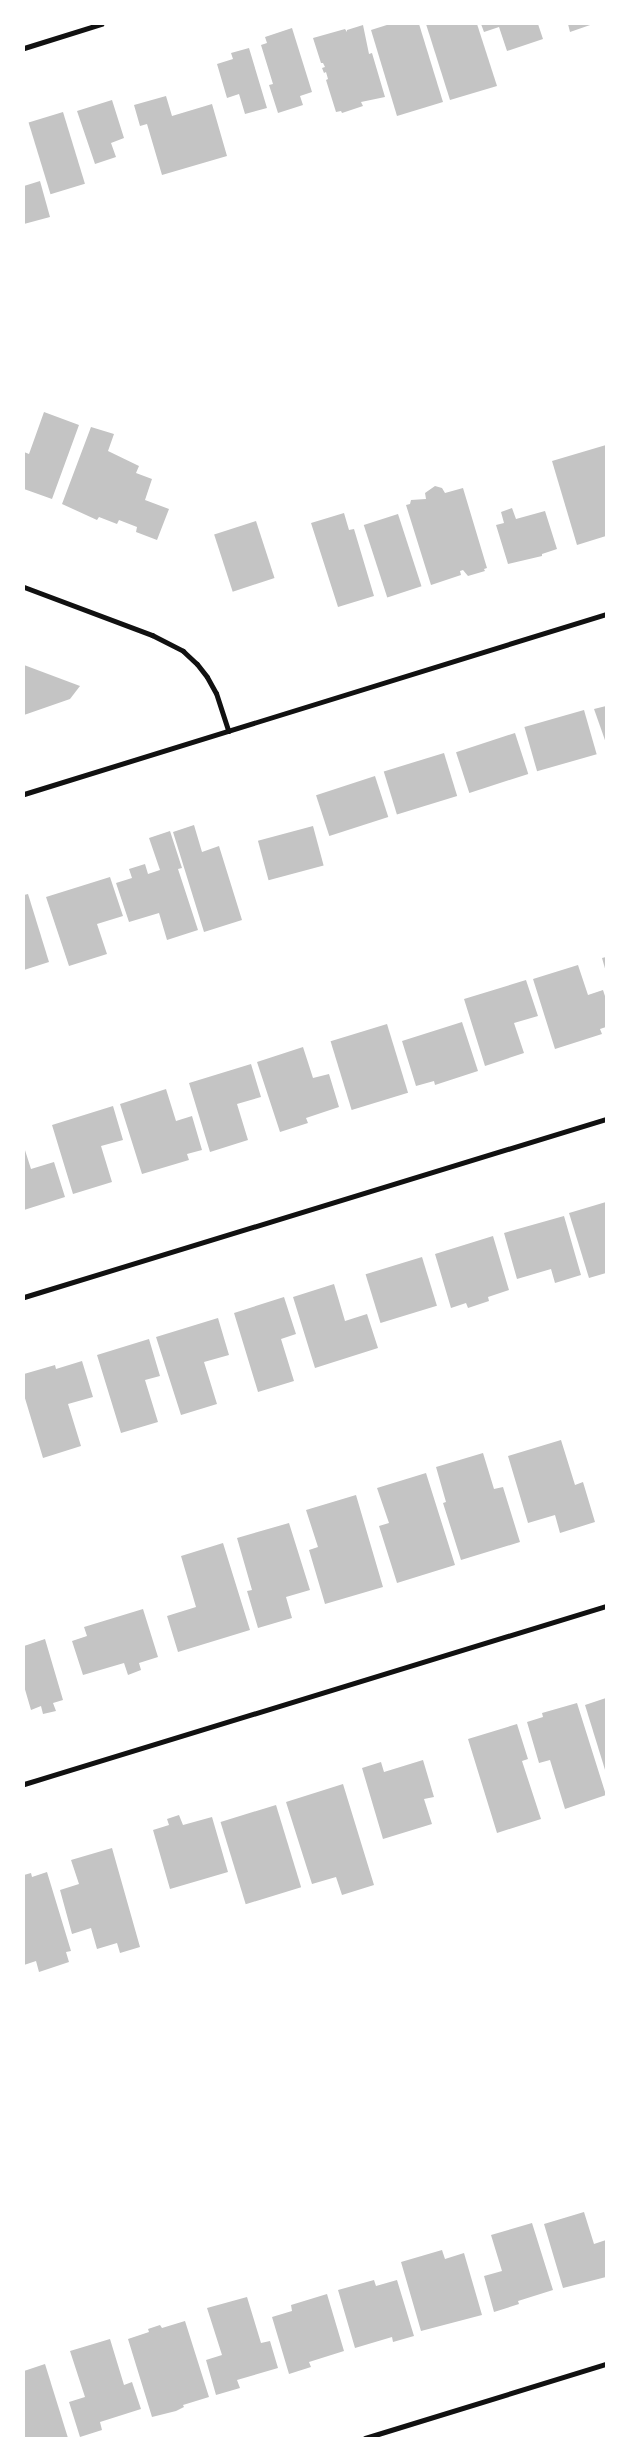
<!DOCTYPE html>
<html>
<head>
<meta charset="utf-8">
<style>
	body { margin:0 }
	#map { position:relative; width:630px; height:2462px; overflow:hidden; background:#fff; font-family:Literata,serif }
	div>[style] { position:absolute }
	.building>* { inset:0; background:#c4c4c4; transform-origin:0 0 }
	.minor>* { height:5px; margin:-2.5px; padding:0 2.5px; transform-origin:2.5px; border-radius:2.5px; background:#111 }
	span { translate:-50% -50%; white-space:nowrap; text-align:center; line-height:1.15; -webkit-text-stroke:4px #fff; paint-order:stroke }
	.frame { position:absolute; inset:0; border:25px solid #fff; pointer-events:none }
</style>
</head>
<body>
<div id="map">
	<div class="building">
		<div style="clip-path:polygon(390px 24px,419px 24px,443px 102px,397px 116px,371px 30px)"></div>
		<div style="clip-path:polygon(426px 24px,477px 24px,497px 86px,450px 100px)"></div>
		<div style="clip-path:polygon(481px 24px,538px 24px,543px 39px,507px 51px,499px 27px,484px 32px)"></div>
		<div style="clip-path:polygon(568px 24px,593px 24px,570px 32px)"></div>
		<div style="clip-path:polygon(363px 25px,369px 54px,372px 53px,385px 97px,361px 102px,363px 106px,342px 113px,341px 111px,336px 112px,326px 80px,328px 79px,326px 72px,324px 73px,322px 68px,325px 67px,323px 63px,321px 63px,313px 38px,345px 29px,347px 32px,347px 30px)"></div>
		<div style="clip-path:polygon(292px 28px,312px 92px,300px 96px,303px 105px,278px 113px,269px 85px,273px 84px,261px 45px,267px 43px,265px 37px)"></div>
		<div style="clip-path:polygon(249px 48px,267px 108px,245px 114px,239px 94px,227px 98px,217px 64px,233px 59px,231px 53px)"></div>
		<div style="clip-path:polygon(166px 96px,172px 116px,212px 104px,227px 156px,162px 175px,147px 124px,140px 126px,134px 105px)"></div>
		<div style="clip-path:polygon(112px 100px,124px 138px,111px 143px,116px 157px,95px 164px,77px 111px)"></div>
		<div style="left:63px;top:112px;width:75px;height:36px;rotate:73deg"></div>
		<div style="clip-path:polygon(40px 181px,50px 217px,24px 224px,24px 186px)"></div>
		<div style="clip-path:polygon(44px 412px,79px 425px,52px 499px,24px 489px,24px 452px,29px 454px)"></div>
		<div style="clip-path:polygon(91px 427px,114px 434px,108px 451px,139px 466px,136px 473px,152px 479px,145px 500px,169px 509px,157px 540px,136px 532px,137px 527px,119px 520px,117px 524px,99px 517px,97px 520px,62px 504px)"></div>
		<div style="clip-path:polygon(606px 445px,606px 536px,577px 545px,552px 461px)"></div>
		<div style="clip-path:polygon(435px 486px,442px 488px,445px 493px,463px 488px,487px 568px,484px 569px,485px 571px,468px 576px,463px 570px,460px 571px,461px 575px,431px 585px,406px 505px,410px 504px,411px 500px,426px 499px,425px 493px)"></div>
		<div style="clip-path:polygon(512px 508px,516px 519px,545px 511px,557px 549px,542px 554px,542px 556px,508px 564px,496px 525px,504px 523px,501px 512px)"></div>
		<div style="clip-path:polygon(344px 513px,349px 530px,354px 529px,374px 596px,338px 607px,311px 523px)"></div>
		<div style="left:398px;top:514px;width:76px;height:36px;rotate:72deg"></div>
		<div style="left:256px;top:521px;width:60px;height:44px;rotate:72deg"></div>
		<div style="clip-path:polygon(24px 665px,80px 686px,70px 699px,24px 715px)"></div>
		<div style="clip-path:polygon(606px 706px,606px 743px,594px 709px)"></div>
		<div style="left:584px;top:710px;width:46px;height:62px;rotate:74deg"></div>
		<div style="left:515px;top:733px;width:43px;height:62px;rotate:72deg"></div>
		<div style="left:444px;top:753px;width:45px;height:63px;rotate:73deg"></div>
		<div style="left:375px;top:776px;width:43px;height:62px;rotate:72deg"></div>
		<div style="clip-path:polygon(194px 825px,202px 852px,219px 846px,242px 920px,204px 932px,173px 832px)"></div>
		<div style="left:313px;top:826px;width:41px;height:57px;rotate:75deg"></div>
		<div style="clip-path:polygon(170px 831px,182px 868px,178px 869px,198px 930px,167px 940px,159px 913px,129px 922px,116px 883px,132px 878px,129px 869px,145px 864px,148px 874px,160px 870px,149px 838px)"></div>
		<div style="clip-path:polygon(110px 877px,123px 916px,97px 924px,107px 954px,69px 966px,46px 897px)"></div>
		<div style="clip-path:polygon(28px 894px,49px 962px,24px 970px,24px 895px)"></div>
		<div style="clip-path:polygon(606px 957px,606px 972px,602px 958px)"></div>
		<div style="clip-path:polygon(578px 965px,588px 995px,603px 990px,606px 999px,606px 1027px,600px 1029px,602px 1034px,555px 1049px,533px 979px)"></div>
		<div style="clip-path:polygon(526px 980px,538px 1016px,514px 1023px,524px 1053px,485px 1066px,464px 999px)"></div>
		<div style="clip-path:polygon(462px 1022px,478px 1071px,435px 1085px,434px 1081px,416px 1086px,402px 1041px)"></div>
		<div style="left:387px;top:1024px;width:72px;height:59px;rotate:73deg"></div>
		<div style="clip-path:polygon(303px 1047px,313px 1078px,329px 1074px,339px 1107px,306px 1118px,308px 1123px,280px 1132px,257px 1062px)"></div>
		<div style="clip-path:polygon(251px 1064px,261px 1097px,237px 1104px,248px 1140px,210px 1152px,189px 1083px)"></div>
		<div style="clip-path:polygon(166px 1089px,176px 1121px,192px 1116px,202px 1150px,187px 1154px,189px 1160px,142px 1174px,120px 1104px)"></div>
		<div style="clip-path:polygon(113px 1106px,123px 1140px,101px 1146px,112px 1182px,73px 1194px,52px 1125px)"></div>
		<div style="clip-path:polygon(24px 1147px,31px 1169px,54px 1162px,65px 1197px,24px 1210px)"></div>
		<div style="clip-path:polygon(606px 1202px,606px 1273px,589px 1278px,569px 1213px)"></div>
		<div style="clip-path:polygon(564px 1216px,581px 1275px,555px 1283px,551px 1269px,517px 1279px,504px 1233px)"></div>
		<div style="clip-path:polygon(493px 1236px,509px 1290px,488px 1297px,489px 1301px,468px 1308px,466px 1303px,451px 1308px,435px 1254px)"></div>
		<div style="left:422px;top:1257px;width:51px;height:59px;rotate:73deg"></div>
		<div style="clip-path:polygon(334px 1284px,345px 1321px,367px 1314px,378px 1348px,315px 1368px,293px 1297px)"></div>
		<div style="clip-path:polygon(284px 1297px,296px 1334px,281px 1339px,294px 1381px,258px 1392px,234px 1313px)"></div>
		<div style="clip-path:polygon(218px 1318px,229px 1355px,204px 1362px,217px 1404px,181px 1415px,156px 1337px)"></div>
		<div style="clip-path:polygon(149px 1339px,160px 1376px,145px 1380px,158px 1422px,121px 1433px,97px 1355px)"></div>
		<div style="clip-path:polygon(82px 1361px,93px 1397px,68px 1404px,81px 1446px,43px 1458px,24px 1395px,24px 1374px,55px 1365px,56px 1369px)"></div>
		<div style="clip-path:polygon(561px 1440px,575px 1485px,583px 1482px,595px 1522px,560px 1533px,555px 1515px,528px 1523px,508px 1456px)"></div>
		<div style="clip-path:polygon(483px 1453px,494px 1489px,503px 1487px,520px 1542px,461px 1560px,443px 1503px,446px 1502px,436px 1467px)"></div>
		<div style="clip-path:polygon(426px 1473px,455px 1565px,397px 1583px,379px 1526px,389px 1523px,377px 1488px)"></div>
		<div style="clip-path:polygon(356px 1495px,383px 1587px,325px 1604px,309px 1550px,318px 1547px,306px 1510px)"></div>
		<div style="clip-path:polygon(289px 1523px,310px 1590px,286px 1597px,292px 1618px,258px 1628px,247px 1591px,252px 1590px,237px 1538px)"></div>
		<div style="clip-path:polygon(223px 1543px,250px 1630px,178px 1652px,167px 1616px,196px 1607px,181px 1556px)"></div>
		<div style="clip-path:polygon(143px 1609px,158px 1657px,139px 1663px,141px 1670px,128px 1675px,124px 1663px,83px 1675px,72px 1641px,87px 1636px,84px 1627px)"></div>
		<div style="clip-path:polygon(45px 1639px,63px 1700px,53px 1703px,56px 1711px,43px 1714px,41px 1706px,31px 1710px,24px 1686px,24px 1646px)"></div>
		<div style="clip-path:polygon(606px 1698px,606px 1773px,585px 1705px)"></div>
		<div style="clip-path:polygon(577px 1703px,606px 1795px,565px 1809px,550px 1760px,539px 1763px,527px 1722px,543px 1717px,542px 1713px)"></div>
		<div style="clip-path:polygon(517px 1724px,528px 1759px,522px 1761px,541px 1819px,497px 1833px,468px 1739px)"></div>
		<div style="clip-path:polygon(423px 1760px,434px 1797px,424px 1799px,432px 1824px,383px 1839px,362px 1768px,381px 1762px,384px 1772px)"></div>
		<div style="clip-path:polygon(343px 1784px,374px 1885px,342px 1895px,336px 1877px,312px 1884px,286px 1802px)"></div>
		<div style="left:276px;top:1805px;width:86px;height:58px;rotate:73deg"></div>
		<div style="clip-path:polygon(179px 1815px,183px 1825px,212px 1817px,228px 1872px,170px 1889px,153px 1830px,169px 1825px,167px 1819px)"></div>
		<div style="clip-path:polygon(112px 1848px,140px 1947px,120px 1953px,117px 1943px,97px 1949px,91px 1928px,72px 1934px,60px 1890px,79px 1884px,71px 1860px)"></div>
		<div style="clip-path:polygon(47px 1872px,71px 1951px,66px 1952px,69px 1962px,39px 1972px,36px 1961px,24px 1965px,24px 1875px,31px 1873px,32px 1877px)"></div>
		<div style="clip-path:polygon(584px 2212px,594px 2244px,606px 2240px,606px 2277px,563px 2288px,544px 2224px)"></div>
		<div style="clip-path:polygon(532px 2223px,553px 2290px,518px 2301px,519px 2304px,494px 2312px,484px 2276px,502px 2271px,491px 2235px)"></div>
		<div style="clip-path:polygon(442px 2250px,445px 2259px,464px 2253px,482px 2315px,421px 2331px,401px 2262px)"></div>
		<div style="clip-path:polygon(374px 2280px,376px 2286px,397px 2280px,414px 2336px,393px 2342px,392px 2337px,355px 2348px,338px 2290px)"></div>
		<div style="clip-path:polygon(327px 2294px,344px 2351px,309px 2362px,311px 2367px,289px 2374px,272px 2317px,292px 2311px,291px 2305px)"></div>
		<div style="clip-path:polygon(247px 2297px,261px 2343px,270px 2341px,278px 2368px,237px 2380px,240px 2388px,216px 2395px,206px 2360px,222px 2355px,207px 2308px)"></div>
		<div style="clip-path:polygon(185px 2321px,209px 2397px,183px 2405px,184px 2407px,176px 2411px,152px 2417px,128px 2339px,149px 2332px,148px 2329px,160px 2325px,162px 2328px)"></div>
		<div style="clip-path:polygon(110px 2339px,124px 2385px,132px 2382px,141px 2409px,100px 2422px,102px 2430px,80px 2437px,69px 2402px,85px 2397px,70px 2351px)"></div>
		<div style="clip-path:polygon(45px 2364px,68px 2438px,24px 2438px,24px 2371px)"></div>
	</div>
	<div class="minor">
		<div style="left:24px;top:48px;width:81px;rotate:-17.3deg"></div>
		<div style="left:24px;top:587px;width:137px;rotate:20.6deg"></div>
		<div style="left:152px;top:635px;width:35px;rotate:27deg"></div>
		<div style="left:183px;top:651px;width:19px;rotate:43deg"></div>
		<div style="left:197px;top:664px;width:16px;rotate:52deg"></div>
		<div style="left:207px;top:677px;width:18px;rotate:61deg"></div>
		<div style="left:216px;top:693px;width:40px;rotate:72deg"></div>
		<div style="left:24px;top:794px;width:609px;rotate:-17.19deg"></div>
		<div style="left:24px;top:1297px;width:609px;rotate:-17.01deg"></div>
		<div style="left:24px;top:1784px;width:609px;rotate:-17.01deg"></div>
		<div style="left:365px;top:2438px;width:252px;rotate:-17.1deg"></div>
	</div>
	<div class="frame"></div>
</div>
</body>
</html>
